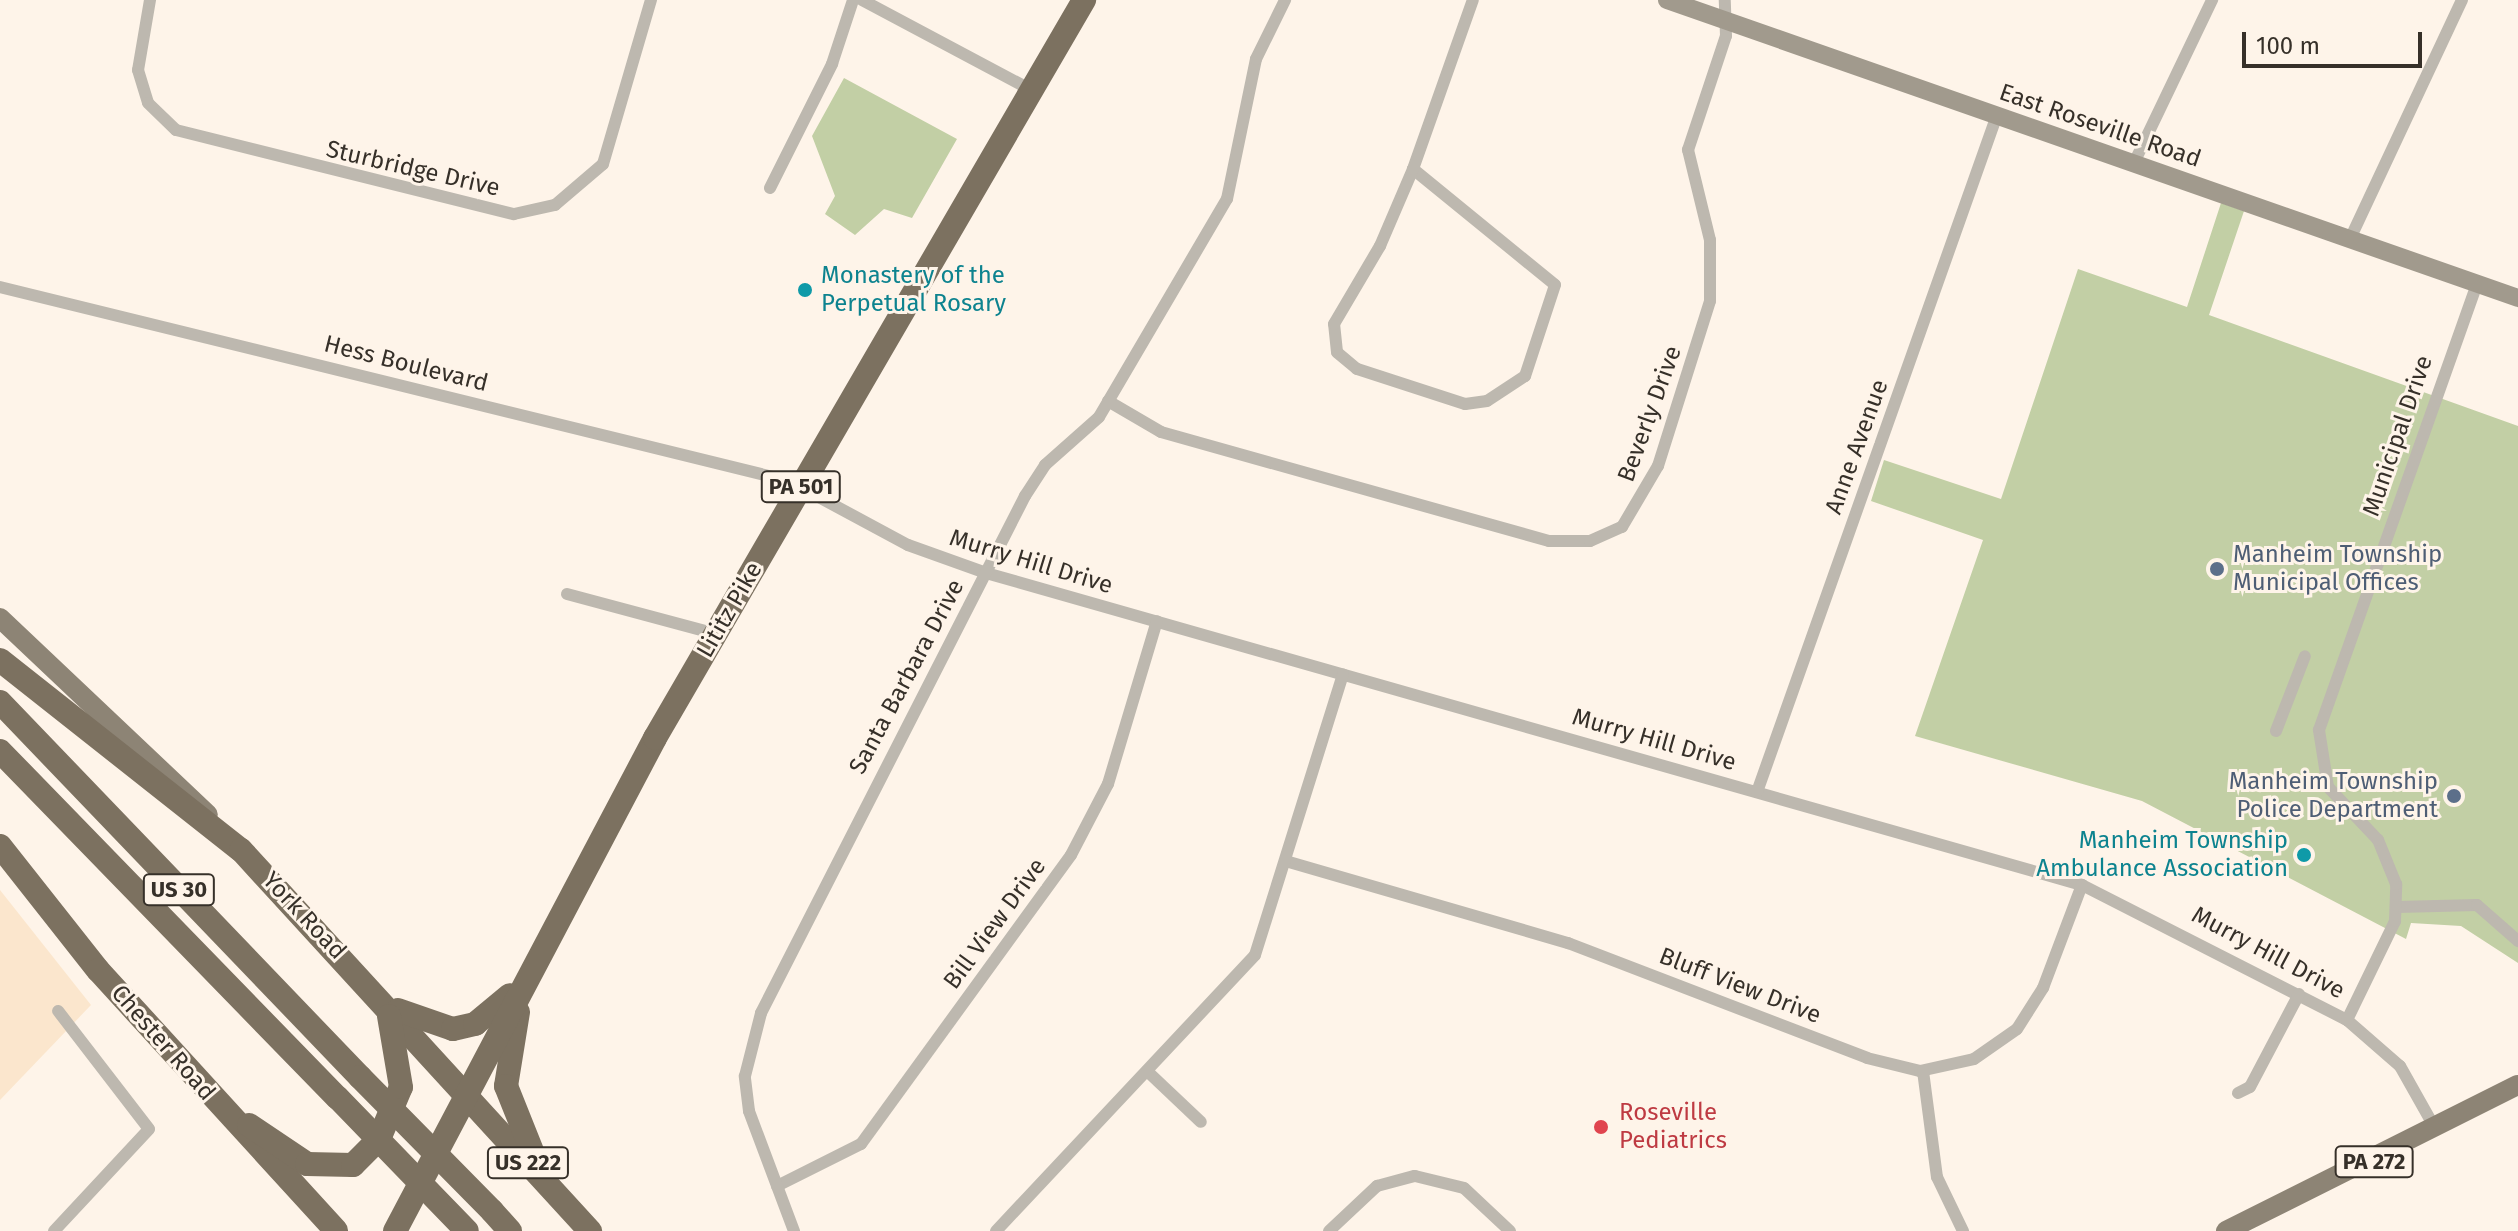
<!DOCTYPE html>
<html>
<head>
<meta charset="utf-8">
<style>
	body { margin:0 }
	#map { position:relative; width:2518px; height:1231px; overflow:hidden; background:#fef4e9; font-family:"Fira Sans",sans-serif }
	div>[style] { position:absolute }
	.built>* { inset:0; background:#fbe6cd }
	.green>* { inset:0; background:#c2cfa5 }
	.street>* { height:12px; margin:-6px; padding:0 6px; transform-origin:6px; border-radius:6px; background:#bdb8af }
	.secondary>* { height:18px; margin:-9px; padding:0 9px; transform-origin:9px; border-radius:9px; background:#a19a8d }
	.primary>* { height:20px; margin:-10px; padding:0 10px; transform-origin:10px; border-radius:10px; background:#8d8475 }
	.highway>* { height:24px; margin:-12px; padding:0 12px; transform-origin:12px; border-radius:12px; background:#7c7160 }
	.highway-bridge>* { height:24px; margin:-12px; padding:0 12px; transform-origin:12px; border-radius:12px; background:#7c7160 }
	.dots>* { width:22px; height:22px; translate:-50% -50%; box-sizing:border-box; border:4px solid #fef4e9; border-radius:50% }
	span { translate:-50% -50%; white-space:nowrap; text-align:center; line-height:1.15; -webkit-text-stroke:6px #fef4e9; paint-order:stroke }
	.shield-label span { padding:2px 6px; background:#fef4e9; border:2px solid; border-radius:6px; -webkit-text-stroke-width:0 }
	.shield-label { font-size:22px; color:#363029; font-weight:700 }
	.street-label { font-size:24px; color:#363029 }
	.culture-label { font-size:24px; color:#0d838f }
	.left { translate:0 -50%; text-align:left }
	.right { translate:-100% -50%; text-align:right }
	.service-label { font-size:24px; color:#4e5e75 }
	.health-label { font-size:24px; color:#be3a42 }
	.scale { position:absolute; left:2242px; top:32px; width:180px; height:36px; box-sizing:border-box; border:4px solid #363029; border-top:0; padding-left:10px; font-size:24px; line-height:28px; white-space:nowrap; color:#363029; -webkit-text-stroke:6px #fef4e9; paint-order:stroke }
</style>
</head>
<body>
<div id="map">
	<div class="built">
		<div style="clip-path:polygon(0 890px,91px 1005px,0 1100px)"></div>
	</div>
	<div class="green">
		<div style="clip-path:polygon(844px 78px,957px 139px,912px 218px,884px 209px,855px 235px,825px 214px,835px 196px,812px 136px)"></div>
		<div style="clip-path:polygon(2221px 203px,2244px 211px,2209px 315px,2518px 426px,2518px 963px,2461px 926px,2411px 923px,2406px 939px,2142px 801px,1915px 736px,1983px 540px,1871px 501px,1884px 460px,2001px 499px,2078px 269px,2187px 307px)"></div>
	</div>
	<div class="street">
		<div style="left:150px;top:0;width:71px;rotate:99.7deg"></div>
		<div style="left:138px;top:70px;width:34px;rotate:73deg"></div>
		<div style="left:148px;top:103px;width:39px;rotate:44deg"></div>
		<div style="left:176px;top:130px;width:348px;rotate:14deg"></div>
		<div style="left:514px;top:214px;width:42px;rotate:-12.4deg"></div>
		<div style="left:555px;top:205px;width:63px;rotate:-40.5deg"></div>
		<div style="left:603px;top:164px;width:171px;rotate:-73.7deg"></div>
		<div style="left:862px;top:0;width:191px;rotate:28deg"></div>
		<div style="left:2134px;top:163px;width:181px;rotate:-64.4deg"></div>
		<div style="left:1413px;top:169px;width:183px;rotate:39.2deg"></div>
		<div style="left:1555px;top:285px;width:96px;rotate:108.2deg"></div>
		<div style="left:1525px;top:376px;width:45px;rotate:146.7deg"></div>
		<div style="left:1487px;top:401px;width:22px;rotate:172deg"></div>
		<div style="left:1465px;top:404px;width:114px;rotate:-162deg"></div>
		<div style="left:1357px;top:369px;width:26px;rotate:-140deg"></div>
		<div style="left:1337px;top:352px;width:28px;rotate:-96deg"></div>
		<div style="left:1334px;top:324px;width:91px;rotate:-59.5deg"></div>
		<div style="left:1380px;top:246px;width:84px;rotate:-66.8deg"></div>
		<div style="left:1413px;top:169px;width:179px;rotate:-70.5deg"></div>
		<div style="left:770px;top:188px;width:139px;rotate:-63.4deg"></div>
		<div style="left:832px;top:64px;width:67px;rotate:-71.8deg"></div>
		<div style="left:2350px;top:239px;width:264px;rotate:-64.9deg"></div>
		<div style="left:0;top:287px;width:813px;rotate:13.81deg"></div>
		<div style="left:789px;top:481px;width:135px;rotate:28.3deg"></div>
		<div style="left:908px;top:545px;width:83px;rotate:19.7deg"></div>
		<div style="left:986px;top:573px;width:1140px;rotate:15.89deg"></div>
		<div style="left:2082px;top:885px;width:297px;rotate:27deg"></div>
		<div style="left:2347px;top:1020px;width:70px;rotate:41deg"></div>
		<div style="left:2400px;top:1066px;width:73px;rotate:60.6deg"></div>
		<div style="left:1108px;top:401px;width:61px;rotate:30.3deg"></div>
		<div style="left:1161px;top:432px;width:403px;rotate:15.7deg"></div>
		<div style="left:1549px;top:541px;width:41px"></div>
		<div style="left:1590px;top:541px;width:35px;rotate:-24deg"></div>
		<div style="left:1622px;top:527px;width:71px;rotate:-59.5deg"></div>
		<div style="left:1658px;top:466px;width:173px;rotate:-72.5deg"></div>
		<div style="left:1710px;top:301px;width:61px;rotate:-90deg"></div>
		<div style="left:1710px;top:240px;width:93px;rotate:-103.7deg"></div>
		<div style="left:1688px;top:150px;width:120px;rotate:-71.6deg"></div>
		<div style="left:1726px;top:36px;width:36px;rotate:-92deg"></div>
		<div style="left:567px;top:594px;width:154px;rotate:15deg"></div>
		<div style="left:2276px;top:731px;width:80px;rotate:-68.9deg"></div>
		<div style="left:1757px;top:792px;width:718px;rotate:-70.48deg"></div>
		<div style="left:1289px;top:862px;width:291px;rotate:16.2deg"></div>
		<div style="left:1568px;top:943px;width:320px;rotate:21deg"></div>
		<div style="left:1867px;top:1058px;width:55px;rotate:13.8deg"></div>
		<div style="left:1920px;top:1071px;width:55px;rotate:-12.5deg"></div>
		<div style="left:1974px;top:1059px;width:52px;rotate:-34.9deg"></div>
		<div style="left:2017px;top:1029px;width:49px;rotate:-57.6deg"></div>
		<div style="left:2043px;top:988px;width:110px;rotate:-69.3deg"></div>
		<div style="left:2397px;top:907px;width:80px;rotate:-1.4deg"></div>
		<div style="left:2477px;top:905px;width:55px;rotate:41.3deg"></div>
		<div style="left:2347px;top:1020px;width:110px;rotate:-64.1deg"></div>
		<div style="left:2395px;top:921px;width:37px;rotate:-88deg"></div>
		<div style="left:2396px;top:884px;width:48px;rotate:-112.2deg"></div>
		<div style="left:2378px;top:840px;width:73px;rotate:-133.3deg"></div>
		<div style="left:2328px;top:787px;width:58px;rotate:-99deg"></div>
		<div style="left:2319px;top:730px;width:474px;rotate:-70.5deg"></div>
		<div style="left:1147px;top:1071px;width:74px;rotate:43.4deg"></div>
		<div style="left:1923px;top:1071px;width:107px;rotate:82.5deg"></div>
		<div style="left:1937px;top:1177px;width:60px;rotate:64.3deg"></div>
		<div style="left:2238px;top:1093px;width:13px;rotate:-27deg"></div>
		<div style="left:2250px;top:1087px;width:105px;rotate:-62.2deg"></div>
		<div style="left:777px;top:1186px;width:94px;rotate:-26.6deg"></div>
		<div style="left:861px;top:1144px;width:357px;rotate:-54deg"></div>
		<div style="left:1071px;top:855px;width:80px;rotate:-62.5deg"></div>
		<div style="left:1108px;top:784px;width:170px;rotate:-73.3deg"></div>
		<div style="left:54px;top:1231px;width:139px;rotate:-47deg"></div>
		<div style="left:149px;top:1129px;width:149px;rotate:-127.6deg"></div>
		<div style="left:794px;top:1231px;width:128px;rotate:-110.6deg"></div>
		<div style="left:749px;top:1111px;width:35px;rotate:-97deg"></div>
		<div style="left:745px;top:1076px;width:65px;rotate:-75.7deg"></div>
		<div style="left:761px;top:1013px;width:581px;rotate:-62.95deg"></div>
		<div style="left:1025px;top:496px;width:37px;rotate:-57deg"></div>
		<div style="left:1045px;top:465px;width:72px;rotate:-41.6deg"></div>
		<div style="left:1099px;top:417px;width:253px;rotate:-59.6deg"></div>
		<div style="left:1227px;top:199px;width:143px;rotate:-78.3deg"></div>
		<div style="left:1256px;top:59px;width:66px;rotate:-63.8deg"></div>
		<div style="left:996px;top:1231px;width:378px;rotate:-46.8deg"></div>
		<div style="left:1255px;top:955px;width:294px;rotate:-72.6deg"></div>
		<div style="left:1329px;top:1231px;width:66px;rotate:-43.2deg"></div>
		<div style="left:1377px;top:1186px;width:39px;rotate:-15deg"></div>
		<div style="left:1415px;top:1176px;width:50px;rotate:13.8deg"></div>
		<div style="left:1464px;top:1188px;width:63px;rotate:43.1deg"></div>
	</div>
	<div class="secondary">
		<div style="left:1667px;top:0;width:902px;rotate:19.3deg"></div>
	</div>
	<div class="primary">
		<div style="left:0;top:618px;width:286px;rotate:43.4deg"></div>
		<div style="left:2226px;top:1231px;width:326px;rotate:-26.6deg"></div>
	</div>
	<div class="highway">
		<div style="left:0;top:660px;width:307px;rotate:38.3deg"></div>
		<div style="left:241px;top:850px;width:517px;rotate:47.51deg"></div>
		<div style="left:0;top:702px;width:520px;rotate:46.17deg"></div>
		<div style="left:0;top:751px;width:484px;rotate:45.8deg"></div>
		<div style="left:0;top:846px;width:158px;rotate:51.7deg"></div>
		<div style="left:98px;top:970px;width:353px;rotate:47.6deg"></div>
		<div style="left:398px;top:1010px;width:58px;rotate:19.1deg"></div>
		<div style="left:453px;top:1029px;width:23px;rotate:-13deg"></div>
		<div style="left:475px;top:1024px;width:45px;rotate:-39.6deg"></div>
		<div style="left:518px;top:1012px;width:75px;rotate:99.2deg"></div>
		<div style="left:506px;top:1086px;width:75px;rotate:68.2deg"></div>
		<div style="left:249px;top:1125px;width:70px;rotate:33.9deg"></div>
		<div style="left:307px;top:1164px;width:46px;rotate:1.2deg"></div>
		<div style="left:353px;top:1165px;width:37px;rotate:-45deg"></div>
		<div style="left:379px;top:1139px;width:56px;rotate:-67.1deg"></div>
		<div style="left:401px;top:1087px;width:72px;rotate:-99.6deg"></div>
		<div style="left:492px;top:1211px;width:27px;rotate:48deg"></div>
		<div style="left:395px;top:1231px;width:557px;rotate:-62.19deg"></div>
		<div style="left:655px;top:738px;width:854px;rotate:-59.83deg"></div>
	</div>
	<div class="highway-bridge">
		<div style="left:360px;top:1077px;width:188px;rotate:45.4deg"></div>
		<div style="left:338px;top:1098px;width:185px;rotate:45.9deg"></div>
	</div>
	<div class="dots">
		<div style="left:805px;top:290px;background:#0f9aa8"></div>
		<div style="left:2217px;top:569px;background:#5c6f8a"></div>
		<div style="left:2454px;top:796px;background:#5c6f8a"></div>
		<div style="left:2304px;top:855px;background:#0f9aa8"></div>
		<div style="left:1601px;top:1127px;background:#e0444e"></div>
	</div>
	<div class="shield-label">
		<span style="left:801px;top:487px">PA 501</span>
		<span style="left:179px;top:890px">US 30</span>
		<span style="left:2374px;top:1162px">PA 272</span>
		<span style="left:528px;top:1163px">US 222</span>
	</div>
	<div class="street-label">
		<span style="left:2100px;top:126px;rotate:19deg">East Roseville Road</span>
		<span style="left:413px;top:169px;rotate:13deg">Sturbridge Drive</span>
		<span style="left:406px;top:364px;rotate:14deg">Hess Boulevard</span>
		<span style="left:1650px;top:414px;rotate:-70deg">Beverly Drive</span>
		<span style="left:2398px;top:436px;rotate:-71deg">Municipal Drive</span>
		<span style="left:1857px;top:447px;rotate:-70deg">Anne Avenue</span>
		<span style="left:1031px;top:562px;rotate:17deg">Murry Hill Drive</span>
		<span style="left:730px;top:610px;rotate:-60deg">Lititz Pike</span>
		<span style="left:907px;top:677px;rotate:-62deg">Santa Barbara Drive</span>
		<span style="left:1654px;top:740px;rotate:16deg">Murry Hill Drive</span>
		<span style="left:304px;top:916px;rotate:47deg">York Road</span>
		<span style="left:995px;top:924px;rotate:-54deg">Bill View Drive</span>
		<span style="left:2268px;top:953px;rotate:28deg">Murry Hill Drive</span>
		<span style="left:1740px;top:986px;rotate:21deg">Bluff View Drive</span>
		<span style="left:163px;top:1043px;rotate:49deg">Chester Road</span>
	</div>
	<div class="culture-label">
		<span class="left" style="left:821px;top:290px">Monastery of the<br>Perpetual Rosary</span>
		<span class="right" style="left:2288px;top:855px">Manheim Township<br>Ambulance Association</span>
	</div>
	<div class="service-label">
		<span class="left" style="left:2233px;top:569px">Manheim Township<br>Municipal Offices</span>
		<span class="right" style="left:2438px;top:796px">Manheim Township<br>Police Department</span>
	</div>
	<div class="health-label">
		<span class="left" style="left:1619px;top:1127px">Roseville<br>Pediatrics</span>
	</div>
	<div class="scale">100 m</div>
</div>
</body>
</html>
